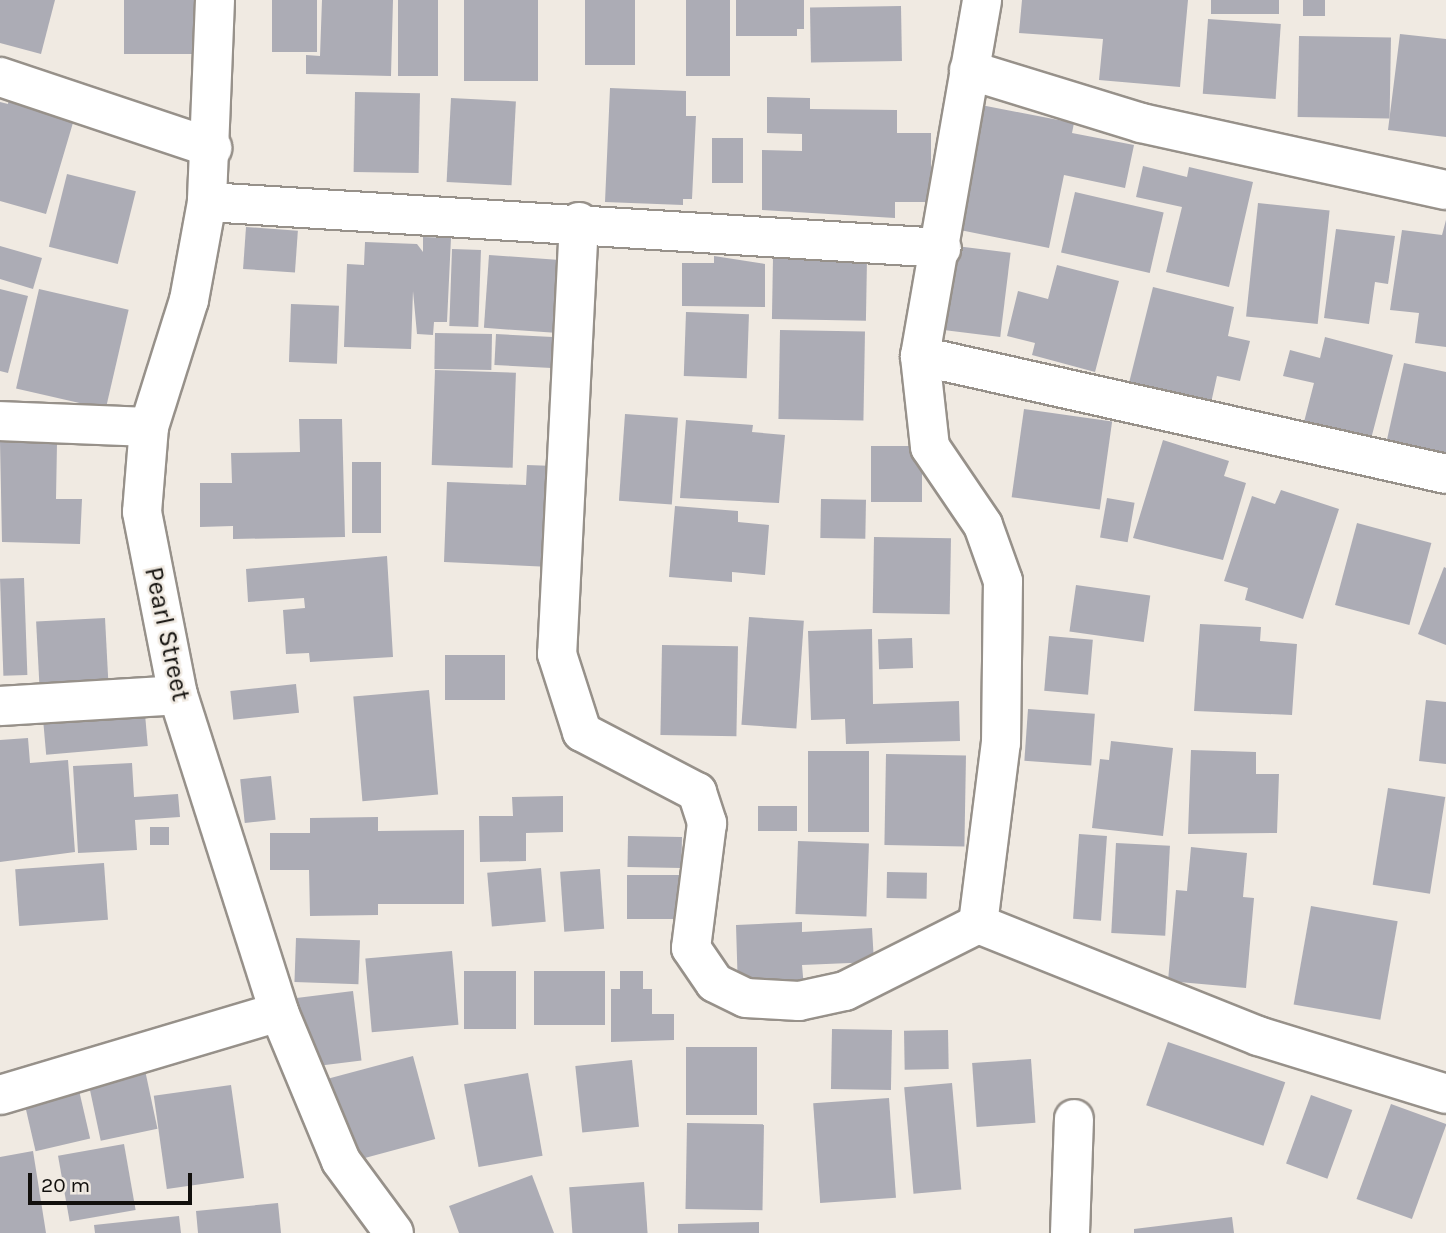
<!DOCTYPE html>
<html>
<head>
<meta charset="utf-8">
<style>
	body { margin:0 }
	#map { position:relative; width:1446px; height:1233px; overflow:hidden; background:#f0eae2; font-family:Karla,sans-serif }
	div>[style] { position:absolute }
	.building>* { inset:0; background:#acacb5; transform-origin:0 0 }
	.roads { filter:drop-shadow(2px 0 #97918a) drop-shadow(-2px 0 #97918a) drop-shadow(0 2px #97918a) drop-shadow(0 -2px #97918a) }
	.minor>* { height:38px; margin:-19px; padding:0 19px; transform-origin:19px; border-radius:19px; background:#fff }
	span { translate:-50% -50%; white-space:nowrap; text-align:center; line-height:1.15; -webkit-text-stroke:5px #f0eae2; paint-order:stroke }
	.street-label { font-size:26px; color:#12100d }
	.scale { position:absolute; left:28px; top:1173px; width:164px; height:32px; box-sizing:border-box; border:4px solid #12100d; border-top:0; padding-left:9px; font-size:21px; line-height:24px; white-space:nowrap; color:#12100d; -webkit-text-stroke:5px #f0eae2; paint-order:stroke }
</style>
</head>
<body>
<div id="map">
	<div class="building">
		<div style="clip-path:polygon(0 0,55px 0,41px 54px,0 43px)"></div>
		<div style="left:124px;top:0;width:71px;height:54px"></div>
		<div style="left:272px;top:0;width:45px;height:52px"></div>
		<div style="clip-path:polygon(322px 0,393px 0,391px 76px,306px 74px,306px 55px,320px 56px)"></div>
		<div style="left:398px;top:0;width:40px;height:76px"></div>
		<div style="left:464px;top:0;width:74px;height:81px"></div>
		<div style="left:585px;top:0;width:50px;height:65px"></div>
		<div style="left:686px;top:0;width:44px;height:76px"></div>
		<div style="clip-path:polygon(736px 0,804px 0,804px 29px,797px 29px,797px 36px,736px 36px)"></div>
		<div style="clip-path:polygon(1022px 0,1188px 0,1180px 87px,1099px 80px,1103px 39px,1019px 33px)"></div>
		<div style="left:1211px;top:0;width:68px;height:14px"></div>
		<div style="left:1303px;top:0;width:22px;height:16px"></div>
		<div style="left:901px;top:6px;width:55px;height:91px;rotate:89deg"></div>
		<div style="left:1208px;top:19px;width:73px;height:75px;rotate:4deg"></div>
		<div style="clip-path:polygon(1400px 34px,1446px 39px,1446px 137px,1388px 130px)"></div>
		<div style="left:1299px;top:36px;width:92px;height:81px;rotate:1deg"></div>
		<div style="clip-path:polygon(610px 88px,686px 91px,686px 116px,696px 116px,692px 199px,683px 199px,683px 205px,605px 202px)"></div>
		<div style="left:355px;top:92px;width:65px;height:80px;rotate:1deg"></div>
		<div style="clip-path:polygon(9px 97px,75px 116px,46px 214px,0 201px,0 102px,8px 104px)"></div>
		<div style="clip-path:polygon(767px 97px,810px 98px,810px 109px,897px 110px,897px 133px,931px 133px,931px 202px,895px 202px,895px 218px,762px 210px,762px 150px,802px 151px,802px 134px,767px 133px)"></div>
		<div style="left:451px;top:98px;width:65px;height:84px;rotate:3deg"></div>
		<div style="clip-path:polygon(981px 105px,1074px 123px,1072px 133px,1134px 145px,1125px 188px,1064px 175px,1049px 248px,955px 229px)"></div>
		<div style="left:712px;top:138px;width:31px;height:45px"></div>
		<div style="clip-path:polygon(1143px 166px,1187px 177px,1189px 167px,1253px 182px,1229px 287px,1166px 272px,1182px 207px,1136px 197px)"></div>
		<div style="left:67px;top:174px;width:71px;height:75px;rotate:14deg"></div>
		<div style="left:1075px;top:192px;width:91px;height:62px;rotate:13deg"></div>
		<div style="left:1258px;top:203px;width:72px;height:114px;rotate:6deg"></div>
		<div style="clip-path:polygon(1446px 220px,1446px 347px,1415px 343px,1419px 313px,1390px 310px,1402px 230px,1442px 235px)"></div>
		<div style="left:246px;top:227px;width:52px;height:42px;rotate:4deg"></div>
		<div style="clip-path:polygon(1336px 229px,1395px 236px,1388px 284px,1375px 282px,1369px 324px,1324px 318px)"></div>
		<div style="clip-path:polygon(423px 237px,451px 238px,447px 322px,434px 322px,433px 335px,417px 334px,413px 291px,411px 349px,344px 347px,347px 264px,364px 265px,365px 242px,417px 244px,423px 252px)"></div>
		<div style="clip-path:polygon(0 246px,42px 258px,33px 289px,0 279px)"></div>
		<div style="left:956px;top:246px;width:55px;height:85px;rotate:7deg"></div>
		<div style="left:452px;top:249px;width:29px;height:77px;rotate:2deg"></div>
		<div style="left:489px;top:255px;width:78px;height:73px;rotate:4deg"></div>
		<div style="clip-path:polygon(714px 256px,765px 264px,765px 307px,682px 306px,682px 263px,714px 263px)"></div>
		<div style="left:773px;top:258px;width:94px;height:61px;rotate:1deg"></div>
		<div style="clip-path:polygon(1057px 265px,1119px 281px,1095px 372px,1032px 355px,1035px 343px,1007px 336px,1018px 291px,1048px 299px)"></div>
		<div style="clip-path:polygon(1153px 287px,1234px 307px,1228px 336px,1250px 341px,1240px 381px,1217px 376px,1211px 403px,1129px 383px)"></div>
		<div style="clip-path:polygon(0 289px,28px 296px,8px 373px,0 371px)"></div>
		<div style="left:39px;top:289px;width:92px;height:102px;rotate:13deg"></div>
		<div style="left:291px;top:304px;width:48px;height:58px;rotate:2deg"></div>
		<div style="left:686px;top:312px;width:63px;height:64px;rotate:2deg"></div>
		<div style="left:780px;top:330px;width:85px;height:89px;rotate:1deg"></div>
		<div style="left:435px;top:333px;width:57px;height:36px;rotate:1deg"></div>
		<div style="left:496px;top:334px;width:67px;height:31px;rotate:3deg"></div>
		<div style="clip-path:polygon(1325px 337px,1393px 355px,1371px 439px,1304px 422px,1314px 383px,1283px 376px,1290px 350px,1320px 358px)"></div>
		<div style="clip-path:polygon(1404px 363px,1446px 372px,1446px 467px,1384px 453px)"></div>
		<div style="left:435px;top:370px;width:81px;height:95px;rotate:2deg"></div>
		<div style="left:1024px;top:409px;width:89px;height:89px;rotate:8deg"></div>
		<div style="left:625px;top:414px;width:53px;height:87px;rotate:4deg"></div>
		<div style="clip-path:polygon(299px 419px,342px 419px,345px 537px,233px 539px,233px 526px,200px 527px,200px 483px,232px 483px,231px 453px,300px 452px)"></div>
		<div style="clip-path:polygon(686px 420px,753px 425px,752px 432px,785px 435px,779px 503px,680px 498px)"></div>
		<div style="clip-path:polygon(1163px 440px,1229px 461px,1224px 476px,1246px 483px,1223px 560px,1133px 538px)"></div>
		<div style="clip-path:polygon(0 442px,57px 443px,56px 499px,82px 499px,80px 544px,2px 542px)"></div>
		<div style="left:871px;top:446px;width:51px;height:56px"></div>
		<div style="left:352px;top:462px;width:29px;height:71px"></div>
		<div style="clip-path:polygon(527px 465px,555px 466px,551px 567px,444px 562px,447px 482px,526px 485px)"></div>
		<div style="clip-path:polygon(1281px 490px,1339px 509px,1303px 619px,1245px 600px,1248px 588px,1224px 581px,1252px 496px,1275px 504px)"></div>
		<div style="left:1107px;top:498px;width:28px;height:40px;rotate:10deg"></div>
		<div style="left:821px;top:499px;width:45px;height:39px;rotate:1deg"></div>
		<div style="clip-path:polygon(675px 506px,738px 511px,738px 522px,769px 525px,765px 575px,732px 572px,732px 582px,669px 577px)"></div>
		<div style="left:1357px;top:523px;width:77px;height:85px;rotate:15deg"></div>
		<div style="left:874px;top:537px;width:77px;height:76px;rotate:1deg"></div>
		<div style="clip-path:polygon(387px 556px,393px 657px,310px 662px,309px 653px,286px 654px,283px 610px,305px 608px,304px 598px,248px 602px,246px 569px)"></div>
		<div style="clip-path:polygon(1444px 567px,1446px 568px,1446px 645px,1418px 634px)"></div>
		<div style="left:24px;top:578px;width:97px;height:24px;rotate:88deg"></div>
		<div style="left:1076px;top:585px;width:75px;height:47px;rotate:8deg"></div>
		<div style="left:749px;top:617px;width:55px;height:108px;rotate:4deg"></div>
		<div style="left:105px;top:618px;width:67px;height:69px;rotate:87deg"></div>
		<div style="clip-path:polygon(1200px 624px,1261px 627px,1260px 641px,1297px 644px,1292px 715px,1194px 711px)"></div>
		<div style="clip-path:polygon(872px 629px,873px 704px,959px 701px,960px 741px,846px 744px,845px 719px,811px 720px,808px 631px)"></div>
		<div style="left:1049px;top:636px;width:44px;height:55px;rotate:5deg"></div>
		<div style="left:912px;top:638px;width:30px;height:34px;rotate:88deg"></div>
		<div style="left:662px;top:645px;width:76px;height:90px;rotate:1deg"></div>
		<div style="left:445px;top:655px;width:60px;height:45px"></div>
		<div style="left:296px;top:684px;width:29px;height:66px;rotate:84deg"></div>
		<div style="left:429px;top:690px;width:105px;height:76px;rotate:85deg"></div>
		<div style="clip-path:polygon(1426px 700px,1446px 702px,1446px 764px,1419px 761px)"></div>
		<div style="left:1028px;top:709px;width:67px;height:52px;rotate:4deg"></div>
		<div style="left:145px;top:714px;width:32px;height:102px;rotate:85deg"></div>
		<div style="clip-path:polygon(28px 738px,30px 763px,68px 760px,75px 852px,0 862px,0 740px)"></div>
		<div style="clip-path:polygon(1111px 741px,1173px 748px,1163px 836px,1092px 828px,1100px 759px,1109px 760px)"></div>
		<div style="clip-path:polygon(1191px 750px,1256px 752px,1256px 774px,1279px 774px,1277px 833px,1188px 834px)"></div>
		<div style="left:808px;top:751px;width:61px;height:81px"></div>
		<div style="left:886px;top:754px;width:80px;height:91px;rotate:1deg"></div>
		<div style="clip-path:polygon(132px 763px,134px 797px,178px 794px,180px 817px,135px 820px,137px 850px,78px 853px,73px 766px)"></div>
		<div style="left:271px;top:776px;width:44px;height:31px;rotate:84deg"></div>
		<div style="left:1388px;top:788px;width:58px;height:98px;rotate:9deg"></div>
		<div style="clip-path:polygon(563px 796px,563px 832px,526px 833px,526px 861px,480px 862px,479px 816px,513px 816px,512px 797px)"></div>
		<div style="left:797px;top:806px;width:25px;height:39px;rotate:90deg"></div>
		<div style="clip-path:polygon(378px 817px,378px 831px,464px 830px,464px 904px,378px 904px,378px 915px,310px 916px,309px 870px,270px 870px,270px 833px,310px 833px,310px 818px)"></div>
		<div style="left:150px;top:827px;width:19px;height:18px"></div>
		<div style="left:1079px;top:834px;width:28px;height:85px;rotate:4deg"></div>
		<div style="left:628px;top:836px;width:54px;height:31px;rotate:1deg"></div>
		<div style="left:798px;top:841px;width:71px;height:73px;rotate:2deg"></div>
		<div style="left:1116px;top:843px;width:54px;height:90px;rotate:3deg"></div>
		<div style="clip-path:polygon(1191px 847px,1247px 853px,1243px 897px,1254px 898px,1246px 988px,1168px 981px,1176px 890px,1187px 891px)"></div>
		<div style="left:104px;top:863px;width:57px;height:89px;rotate:86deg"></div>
		<div style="left:541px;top:868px;width:54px;height:54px;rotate:85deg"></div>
		<div style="left:600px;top:869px;width:60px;height:40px;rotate:86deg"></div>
		<div style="left:887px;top:872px;width:40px;height:26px;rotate:1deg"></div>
		<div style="left:627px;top:875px;width:59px;height:44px"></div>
		<div style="left:1311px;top:906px;width:88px;height:100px;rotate:10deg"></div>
		<div style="clip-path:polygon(802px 922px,802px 932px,872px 928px,874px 962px,802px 965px,804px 988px,738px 991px,736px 925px)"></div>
		<div style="left:296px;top:938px;width:64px;height:44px;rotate:2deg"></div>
		<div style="left:452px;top:951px;width:74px;height:87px;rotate:85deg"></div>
		<div style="left:464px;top:971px;width:52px;height:58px"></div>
		<div style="left:534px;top:971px;width:71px;height:54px"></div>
		<div style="clip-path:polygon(620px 971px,643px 971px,643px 989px,652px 989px,652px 1014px,674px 1014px,674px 1040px,611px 1042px,611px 989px,620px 989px)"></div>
		<div style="left:353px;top:991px;width:70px;height:59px;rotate:83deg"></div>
		<div style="left:832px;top:1029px;width:60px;height:60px;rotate:1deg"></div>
		<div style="left:948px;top:1030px;width:39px;height:44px;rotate:89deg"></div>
		<div style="left:1168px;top:1042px;width:124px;height:67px;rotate:19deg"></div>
		<div style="left:686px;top:1047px;width:71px;height:68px"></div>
		<div style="left:413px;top:1056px;width:86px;height:94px;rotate:75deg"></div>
		<div style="left:1031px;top:1059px;width:64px;height:59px;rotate:86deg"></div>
		<div style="left:632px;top:1060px;width:67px;height:57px;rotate:84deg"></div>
		<div style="left:145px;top:1070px;width:60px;height:58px;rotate:78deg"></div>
		<div style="left:528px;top:1073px;width:84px;height:65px;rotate:80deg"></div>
		<div style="left:952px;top:1083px;width:107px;height:48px;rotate:85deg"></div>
		<div style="left:231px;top:1085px;width:94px;height:78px;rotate:82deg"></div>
		<div style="left:78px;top:1086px;width:54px;height:56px;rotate:77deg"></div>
		<div style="left:1311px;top:1095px;width:44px;height:73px;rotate:20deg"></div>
		<div style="left:889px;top:1098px;width:100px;height:76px;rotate:86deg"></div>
		<div style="left:1391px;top:1104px;width:59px;height:101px;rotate:20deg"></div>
		<div style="left:687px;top:1123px;width:77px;height:86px;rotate:1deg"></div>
		<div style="left:124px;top:1144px;width:67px;height:67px;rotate:80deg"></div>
		<div style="clip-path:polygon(33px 1151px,46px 1233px,0 1233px,0 1157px)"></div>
		<div style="clip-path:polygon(532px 1175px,554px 1233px,459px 1233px,449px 1206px)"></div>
		<div style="left:644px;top:1182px;width:51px;height:75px;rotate:86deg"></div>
		<div style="clip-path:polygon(278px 1203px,281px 1233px,198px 1233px,196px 1211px)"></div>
		<div style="clip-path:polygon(179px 1216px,181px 1233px,95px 1233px,94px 1225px)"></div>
		<div style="clip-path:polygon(1232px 1217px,1234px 1233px,1134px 1233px,1134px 1229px)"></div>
		<div style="clip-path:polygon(759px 1222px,759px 1233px,678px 1233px,678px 1224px)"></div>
	</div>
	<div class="roads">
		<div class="minor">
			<div style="left:215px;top:0;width:202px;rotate:92.3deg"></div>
			<div style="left:207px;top:202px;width:100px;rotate:100.4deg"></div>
			<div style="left:189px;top:300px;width:133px;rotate:107.5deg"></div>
			<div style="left:149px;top:427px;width:85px;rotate:94.7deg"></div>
			<div style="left:142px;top:512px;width:187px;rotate:78.9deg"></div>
			<div style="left:178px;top:695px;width:333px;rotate:72.3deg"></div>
			<div style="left:279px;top:1012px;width:161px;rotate:67.4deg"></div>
			<div style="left:341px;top:1161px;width:89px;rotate:53.6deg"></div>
			<div style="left:969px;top:70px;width:180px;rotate:17.1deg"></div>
			<div style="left:1141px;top:123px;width:312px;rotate:12.4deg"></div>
			<div style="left:0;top:77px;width:224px;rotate:18.5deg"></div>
			<div style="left:207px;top:202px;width:736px;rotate:3.58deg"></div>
			<div style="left:579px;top:222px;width:433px;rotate:92.9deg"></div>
			<div style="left:557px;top:654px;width:82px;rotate:72.2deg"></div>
			<div style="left:582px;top:732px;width:130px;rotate:27.6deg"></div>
			<div style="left:697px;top:792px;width:33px;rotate:72deg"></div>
			<div style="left:707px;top:823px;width:126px;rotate:97.3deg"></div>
			<div style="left:691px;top:948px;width:42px;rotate:55.6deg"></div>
			<div style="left:715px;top:983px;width:34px;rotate:26deg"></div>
			<div style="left:746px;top:998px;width:53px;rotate:3.2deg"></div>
			<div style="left:799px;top:1001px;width:47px;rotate:-12.3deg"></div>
			<div style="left:845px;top:991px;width:149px;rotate:-26.7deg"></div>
			<div style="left:978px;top:924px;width:302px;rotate:21.8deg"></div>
			<div style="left:1258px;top:1036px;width:197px;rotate:17.1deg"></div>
			<div style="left:920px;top:356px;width:539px;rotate:12.64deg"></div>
			<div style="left:0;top:421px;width:149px;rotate:2.3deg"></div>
			<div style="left:0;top:706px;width:178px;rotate:-3.5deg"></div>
			<div style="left:978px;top:924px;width:182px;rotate:-82.8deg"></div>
			<div style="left:1001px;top:743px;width:162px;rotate:-89.3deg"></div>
			<div style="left:1003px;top:581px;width:59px;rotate:-109.7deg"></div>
			<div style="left:983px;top:525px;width:94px;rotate:-124.2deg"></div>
			<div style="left:930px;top:447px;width:92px;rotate:-96.3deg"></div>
			<div style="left:920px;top:356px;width:361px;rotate:-80.1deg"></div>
			<div style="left:0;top:1095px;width:291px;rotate:-16.6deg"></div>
			<div style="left:1070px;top:1233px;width:114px;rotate:-88deg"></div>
		</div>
	</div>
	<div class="street-label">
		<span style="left:167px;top:634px;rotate:78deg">Pearl Street</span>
	</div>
	<div class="scale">20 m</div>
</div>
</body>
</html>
